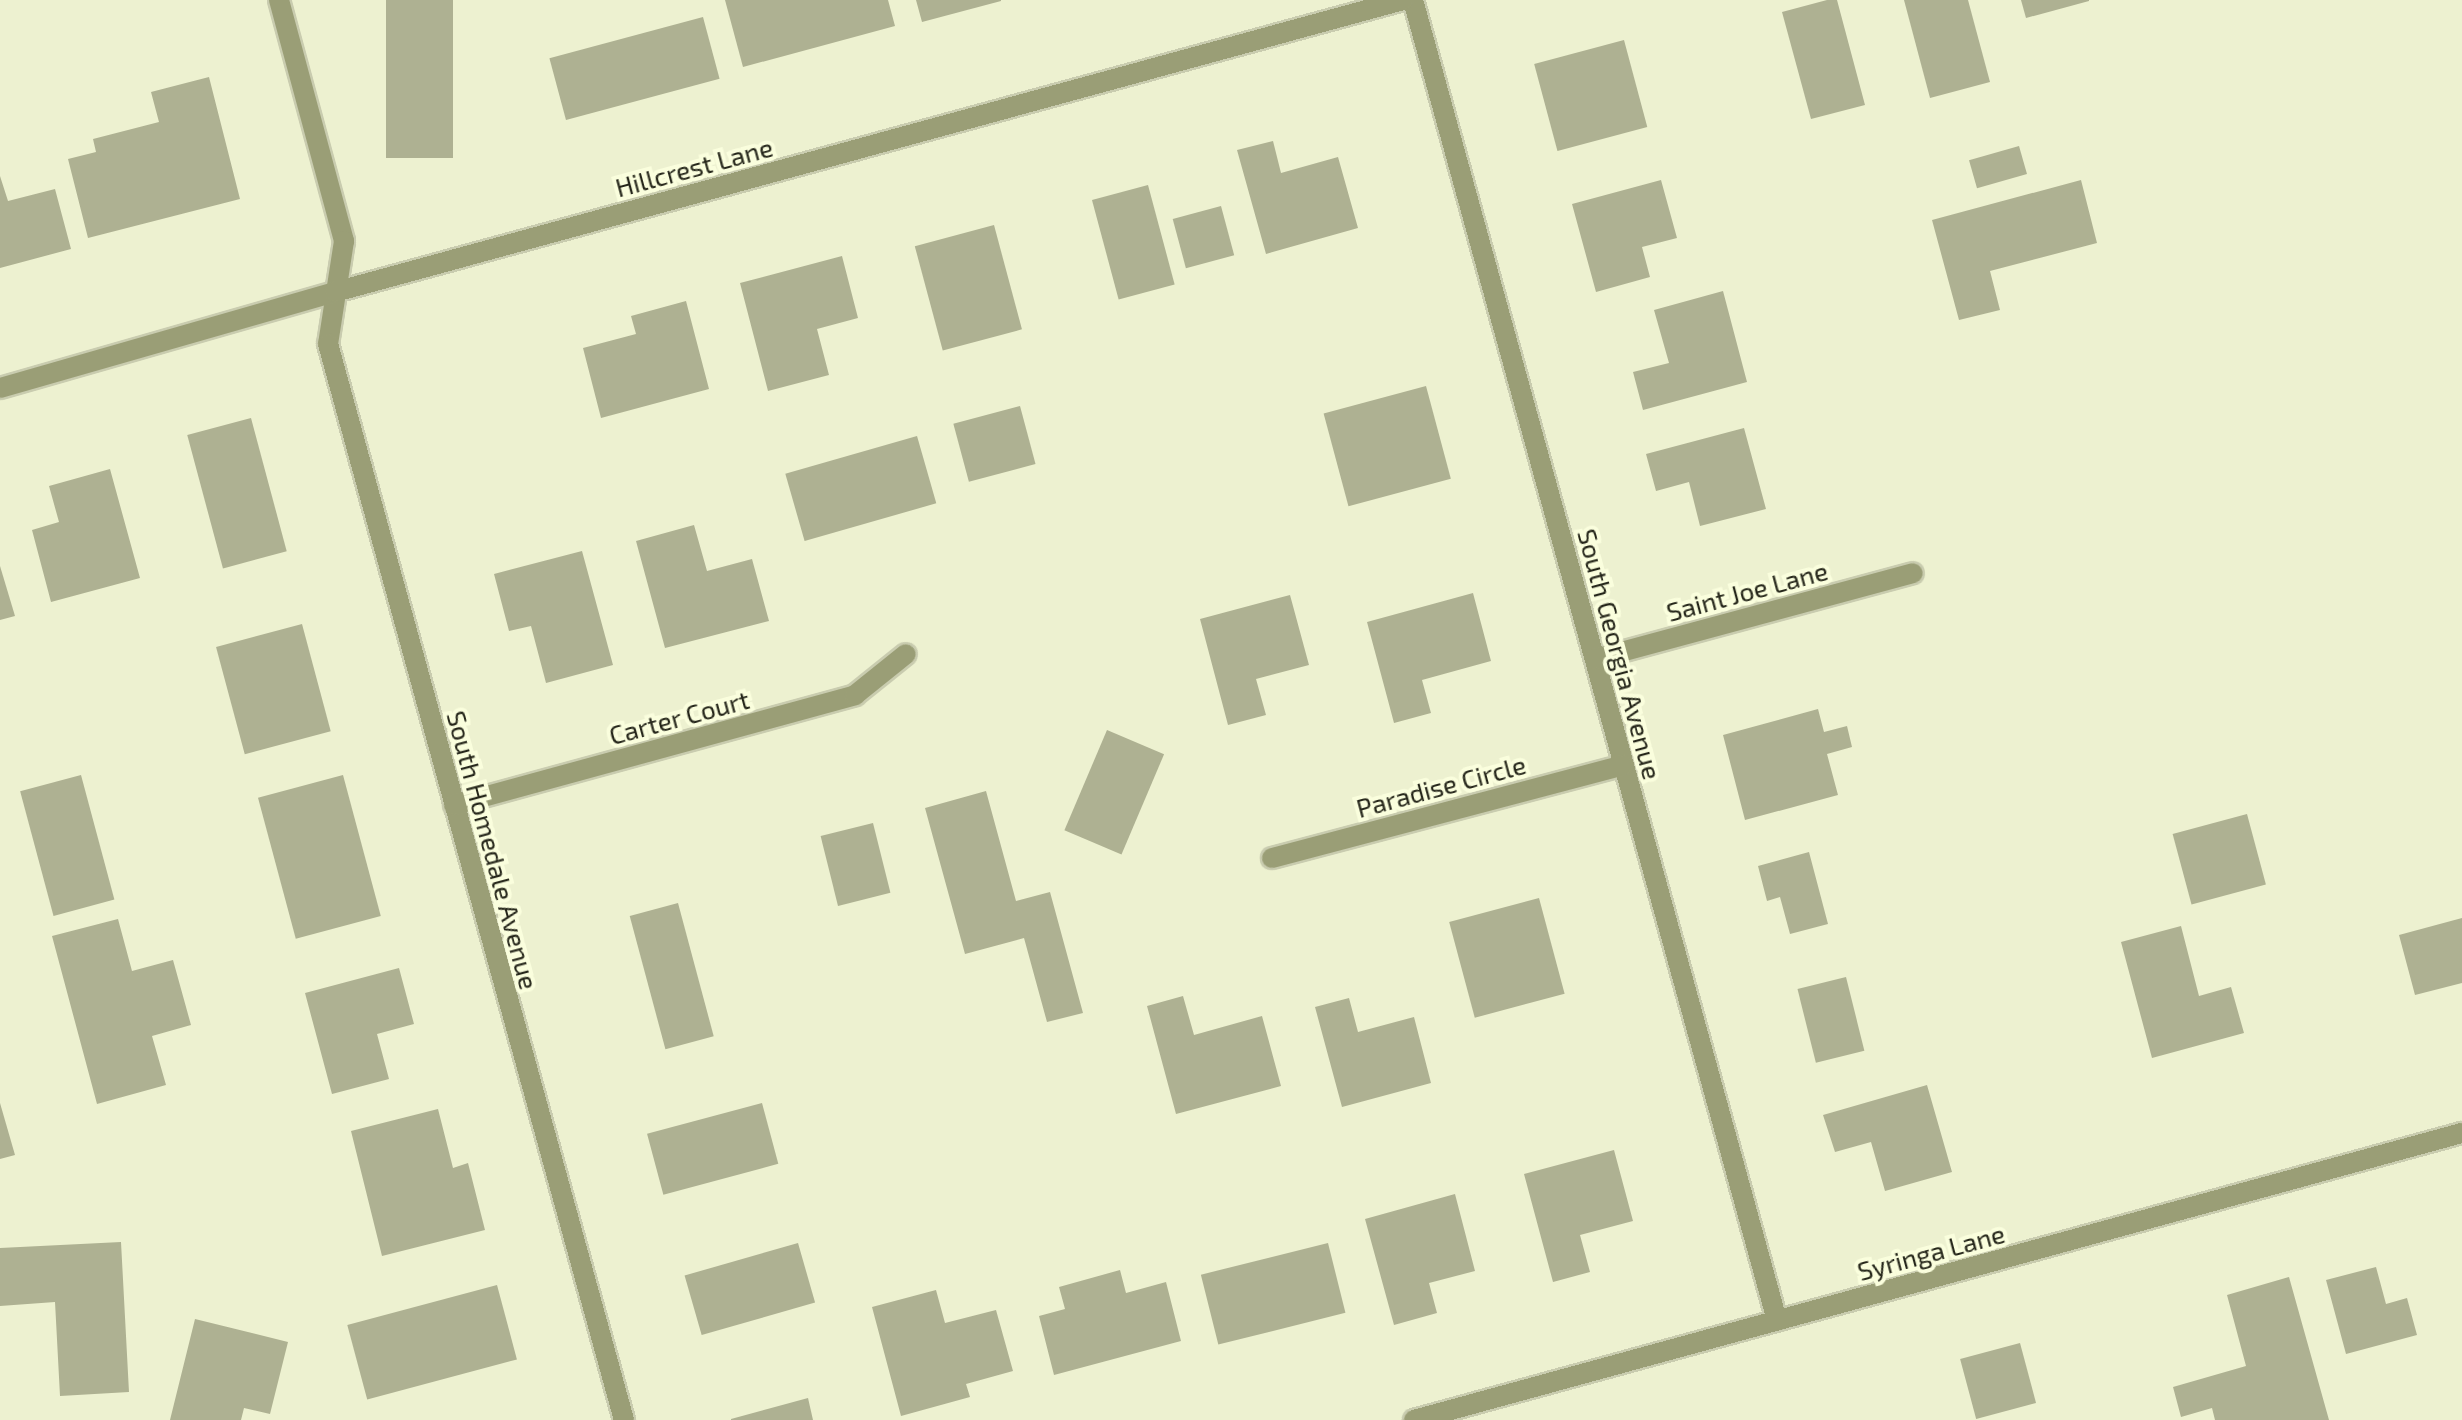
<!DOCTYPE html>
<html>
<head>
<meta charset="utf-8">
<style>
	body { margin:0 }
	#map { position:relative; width:2462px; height:1420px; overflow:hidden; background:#edf1d0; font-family:"Exo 2",sans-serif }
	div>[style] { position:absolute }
	.building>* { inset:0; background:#aeb192; transform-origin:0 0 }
	.roads { filter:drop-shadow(2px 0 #c9ccaf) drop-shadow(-2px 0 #c9ccaf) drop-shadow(0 2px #c9ccaf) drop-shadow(0 -2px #c9ccaf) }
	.minor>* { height:20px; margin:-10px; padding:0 10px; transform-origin:10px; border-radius:10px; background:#9a9e76 }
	span { translate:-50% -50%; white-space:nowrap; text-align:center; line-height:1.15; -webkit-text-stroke:8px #fafedd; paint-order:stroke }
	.street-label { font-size:26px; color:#25261a }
</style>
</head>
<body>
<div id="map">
	<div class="building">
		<div style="left:386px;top:0;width:67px;height:158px"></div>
		<div style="clip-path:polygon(725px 0,888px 0,895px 26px,743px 67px)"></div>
		<div style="clip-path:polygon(916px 0,1001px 0,1001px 1px,922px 22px)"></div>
		<div style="clip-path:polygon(1827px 0,1837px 0,1865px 105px,1811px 119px,1782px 12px)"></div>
		<div style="clip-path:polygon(1904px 0,1968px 0,1990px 82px,1930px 98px)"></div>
		<div style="clip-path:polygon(2021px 0,2089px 0,2089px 1px,2026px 18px)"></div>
		<div style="left:703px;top:17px;width:64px;height:159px;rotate:75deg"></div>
		<div style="left:1624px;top:40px;width:90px;height:93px;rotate:75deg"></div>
		<div style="clip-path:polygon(209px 77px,240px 199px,88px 238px,68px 159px,96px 152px,93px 139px,159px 122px,151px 92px)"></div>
		<div style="clip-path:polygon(1273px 141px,1281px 173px,1338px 157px,1358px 228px,1266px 254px,1237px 150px)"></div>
		<div style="left:2019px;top:146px;width:29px;height:52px;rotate:74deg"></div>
		<div style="clip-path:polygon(0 176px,8px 201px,55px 189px,71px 249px,0 268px)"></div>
		<div style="clip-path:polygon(1661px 180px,1677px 238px,1642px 247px,1650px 277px,1596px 292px,1572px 204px)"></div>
		<div style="clip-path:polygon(2081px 180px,2097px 243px,1990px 271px,2000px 310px,1959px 320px,1932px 220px)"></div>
		<div style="left:1148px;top:185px;width:103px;height:58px;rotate:75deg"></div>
		<div style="left:1221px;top:206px;width:51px;height:50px;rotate:75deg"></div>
		<div style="left:994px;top:225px;width:108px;height:82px;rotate:75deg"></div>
		<div style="clip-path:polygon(842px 256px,858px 318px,817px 329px,829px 375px,768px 391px,740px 283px)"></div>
		<div style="clip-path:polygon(1723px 291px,1747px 382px,1643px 410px,1633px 372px,1669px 363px,1654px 310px)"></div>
		<div style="clip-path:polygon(686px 301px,709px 389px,601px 418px,583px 348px,636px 334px,631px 316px)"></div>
		<div style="left:1426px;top:386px;width:96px;height:106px;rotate:75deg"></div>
		<div style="left:1020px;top:406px;width:60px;height:69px;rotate:75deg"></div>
		<div style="left:251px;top:418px;width:138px;height:66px;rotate:75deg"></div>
		<div style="clip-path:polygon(1744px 428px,1766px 509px,1700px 526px,1689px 482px,1656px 491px,1646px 454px)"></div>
		<div style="left:917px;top:436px;width:70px;height:137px;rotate:74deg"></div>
		<div style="clip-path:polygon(110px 469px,140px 578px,51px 602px,32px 530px,59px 522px,49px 486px)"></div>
		<div style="clip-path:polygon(694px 525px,707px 571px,752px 559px,769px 621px,665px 648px,636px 541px)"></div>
		<div style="clip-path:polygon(582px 551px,613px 665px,546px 683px,531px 626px,509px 631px,494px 574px)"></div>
		<div style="clip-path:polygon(0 566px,15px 616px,0 620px)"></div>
		<div style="clip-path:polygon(1473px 593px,1491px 661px,1422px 680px,1431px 713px,1394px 723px,1367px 622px)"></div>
		<div style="clip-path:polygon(1290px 595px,1309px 665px,1256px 679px,1266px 715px,1228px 725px,1200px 619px)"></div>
		<div style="left:302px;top:624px;width:111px;height:89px;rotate:75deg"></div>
		<div style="clip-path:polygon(1818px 709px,1824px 732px,1847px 726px,1852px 747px,1827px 754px,1838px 795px,1745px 820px,1723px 735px)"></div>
		<div style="left:1107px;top:730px;width:62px;height:109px;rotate:23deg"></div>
		<div style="left:81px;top:775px;width:129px;height:63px;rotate:75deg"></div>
		<div style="left:343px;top:775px;width:146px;height:88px;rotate:75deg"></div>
		<div style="clip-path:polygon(986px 791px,1016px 901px,1050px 892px,1083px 1013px,1047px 1022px,1024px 938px,965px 954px,925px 808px)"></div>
		<div style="left:2247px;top:814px;width:73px;height:77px;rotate:75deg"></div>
		<div style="left:873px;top:823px;width:72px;height:54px;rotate:76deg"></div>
		<div style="clip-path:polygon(1809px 852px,1828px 924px,1790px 934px,1780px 897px,1767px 901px,1758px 866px)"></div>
		<div style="left:1539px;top:898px;width:99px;height:93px;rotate:75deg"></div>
		<div style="left:678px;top:903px;width:138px;height:50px;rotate:75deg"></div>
		<div style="clip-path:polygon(2462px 918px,2462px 983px,2415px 995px,2399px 935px)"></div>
		<div style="clip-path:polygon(118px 919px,132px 971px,173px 960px,191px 1025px,152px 1036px,166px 1085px,97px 1104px,52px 936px)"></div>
		<div style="clip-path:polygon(2181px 926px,2199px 996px,2231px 987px,2244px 1033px,2152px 1058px,2121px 942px)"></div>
		<div style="clip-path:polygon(399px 968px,414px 1024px,377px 1034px,389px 1079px,332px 1094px,305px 993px)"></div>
		<div style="left:1846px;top:977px;width:76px;height:50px;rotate:76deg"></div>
		<div style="clip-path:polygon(1183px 996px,1194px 1035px,1262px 1016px,1281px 1086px,1176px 1114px,1147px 1006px)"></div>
		<div style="clip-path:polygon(1349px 998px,1358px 1032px,1414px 1017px,1431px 1083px,1342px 1107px,1315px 1007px)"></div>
		<div style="clip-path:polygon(1927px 1085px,1952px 1172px,1885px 1191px,1871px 1142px,1835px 1152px,1823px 1115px)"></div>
		<div style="clip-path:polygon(0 1103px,15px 1155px,0 1159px)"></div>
		<div style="left:762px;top:1103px;width:63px;height:119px;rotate:75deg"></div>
		<div style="clip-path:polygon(438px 1109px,453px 1168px,468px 1163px,485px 1230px,382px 1256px,351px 1131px)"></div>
		<div style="clip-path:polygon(1614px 1150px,1633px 1221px,1580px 1235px,1590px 1272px,1553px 1282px,1524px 1174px)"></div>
		<div style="clip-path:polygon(1455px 1194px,1475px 1271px,1429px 1283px,1437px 1313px,1394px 1325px,1365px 1219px)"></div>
		<div style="clip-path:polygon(121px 1242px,129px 1392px,60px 1396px,55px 1302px,0 1306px,0 1248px)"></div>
		<div style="left:798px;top:1243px;width:62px;height:118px;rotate:74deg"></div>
		<div style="left:1328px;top:1243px;width:72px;height:131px;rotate:76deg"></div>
		<div style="clip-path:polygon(2376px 1267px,2386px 1304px,2407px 1298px,2417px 1335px,2346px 1354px,2326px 1280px)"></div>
		<div style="clip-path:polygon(1120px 1270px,1126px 1293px,1166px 1282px,1181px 1341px,1054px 1375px,1039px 1316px,1065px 1309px,1059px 1287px)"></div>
		<div style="clip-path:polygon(2289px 1277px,2329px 1420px,2215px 1420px,2212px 1408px,2181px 1417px,2173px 1387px,2246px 1366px,2227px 1295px)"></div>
		<div style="left:497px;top:1285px;width:77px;height:155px;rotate:75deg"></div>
		<div style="clip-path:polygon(936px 1290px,945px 1323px,996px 1310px,1013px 1371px,966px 1384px,970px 1397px,901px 1416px,872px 1307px)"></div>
		<div style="clip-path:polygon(195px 1319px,288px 1342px,270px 1414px,244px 1408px,241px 1420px,170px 1420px)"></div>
		<div style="left:2020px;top:1343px;width:62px;height:62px;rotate:75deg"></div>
		<div style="clip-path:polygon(808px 1398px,813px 1420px,731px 1420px,731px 1419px)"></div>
	</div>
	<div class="roads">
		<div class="minor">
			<div style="left:279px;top:0;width:250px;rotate:74.9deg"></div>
			<div style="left:344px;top:241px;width:104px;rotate:98.8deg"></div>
			<div style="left:328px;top:344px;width:1116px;rotate:74.62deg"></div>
			<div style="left:1413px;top:0;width:1370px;rotate:74.59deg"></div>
			<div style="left:0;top:388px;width:348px;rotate:-16deg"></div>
			<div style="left:335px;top:292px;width:1107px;rotate:-15.29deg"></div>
			<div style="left:1595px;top:659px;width:329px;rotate:-15.1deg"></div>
			<div style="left:454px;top:805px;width:416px;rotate:-15.3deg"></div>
			<div style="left:855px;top:695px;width:65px;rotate:-38.8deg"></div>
			<div style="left:1272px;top:858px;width:363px;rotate:-14.8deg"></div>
			<div style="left:1414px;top:1420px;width:1087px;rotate:-15.32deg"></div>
		</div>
	</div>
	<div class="street-label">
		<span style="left:694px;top:167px;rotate:-15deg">Hillcrest Lane</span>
		<span style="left:1747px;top:591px;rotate:-15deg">Saint Joe Lane</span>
		<span style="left:1620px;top:654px;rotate:75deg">South Georgia Avenue</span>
		<span style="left:679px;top:717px;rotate:-15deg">Carter Court</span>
		<span style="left:1441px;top:786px;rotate:-15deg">Paradise Circle</span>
		<span style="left:493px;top:850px;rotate:75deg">South Homedale Avenue</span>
		<span style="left:1931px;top:1252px;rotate:-15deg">Syringa Lane</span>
	</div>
</div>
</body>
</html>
